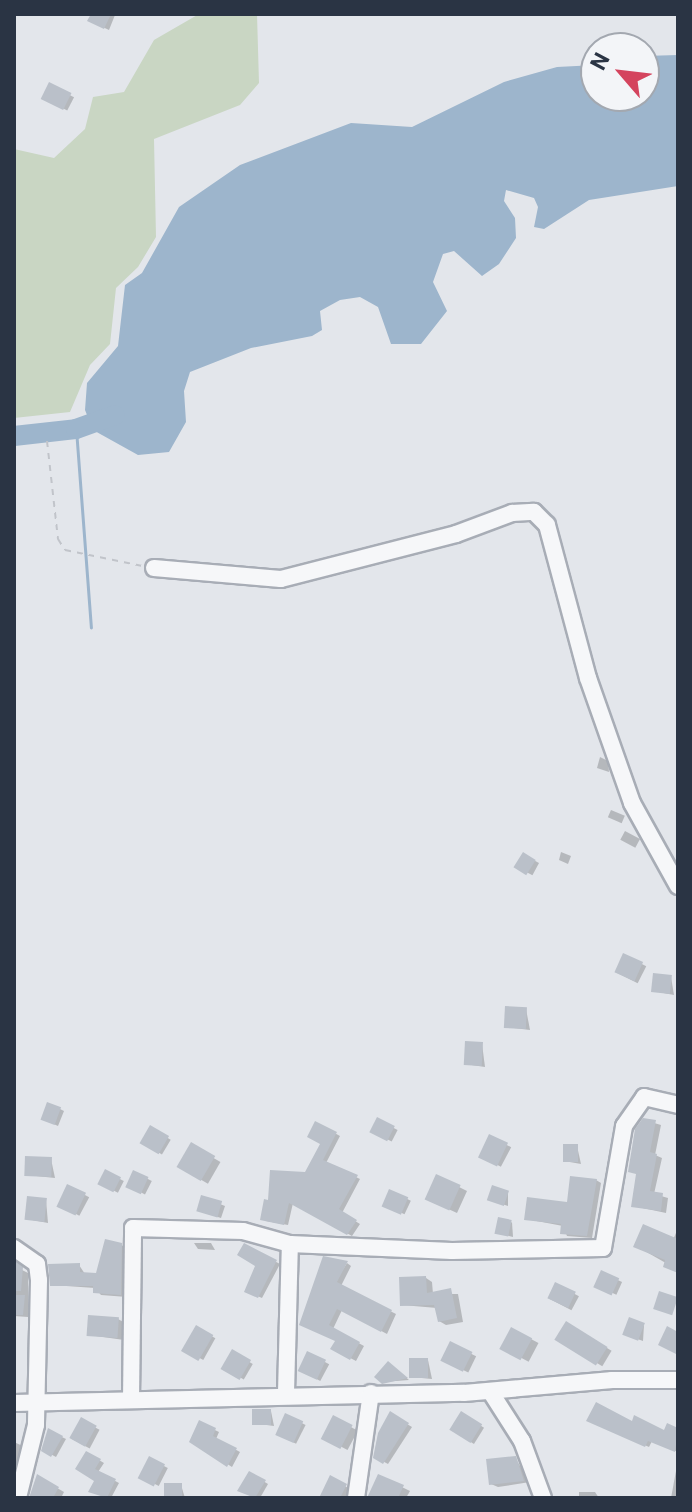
<!DOCTYPE html>
<html>
<head>
<meta charset="utf-8">
<style>
	body { margin:0 }
	#map { position:relative; width:692px; height:1512px; overflow:hidden; background:#e3e6eb; font-family:Roboto,sans-serif }
	div>[style] { position:absolute }
	.green>* { inset:0; background:#c9d6c3 }
	.water>* { inset:0; background:#9db5cc }
	.shadow>* { inset:0; background:#0003; transform-origin:0 0 }
	.stream>* { height:3px; margin:-1.5px; padding:0 1.5px; transform-origin:1.5px; border-radius:1.5px; background:#9db5cc }
	.river>* { height:20px; margin:-10px; padding:0 10px; transform-origin:10px; border-radius:10px; background:#9db5cc }
	.building>* { inset:0; background:#bac0c9; transform-origin:0 0 }
	.path>* { height:2px; margin-top:-1px; transform-origin:0; background:repeating-linear-gradient(90deg,#c1c4ca 0 6px,transparent 0 12px) }
	.roads { filter:drop-shadow(2px 0 #a8adb6) drop-shadow(-2px 0 #a8adb6) drop-shadow(0 2px #a8adb6) drop-shadow(0 -2px #a8adb6) }
	.minor>* { height:16px; margin:-8px; padding:0 8px; transform-origin:8px; border-radius:8px; background:#f6f7f9 }
	span { translate:-50% -50%; white-space:nowrap; text-align:center; line-height:1.15; -webkit-text-stroke:6px #f3f5f8; paint-order:stroke }
	.frame { position:absolute; inset:0; border:16px solid #2a3444; pointer-events:none }
	.north { position:absolute; left:580px; top:32px; width:80px; height:80px; box-sizing:border-box; background:#f3f5f8; border:2px solid #a3a8b0; border-radius:50%; rotate:298deg; font-size:22px; font-weight:700; line-height:32px; text-align:center; color:#2a3444 }
	.north::after { content:''; display:block; margin:auto; width:28px; height:36px; background:#d4445e; clip-path:polygon(50% 0,100% 100%,50% 72%,0 100%) }
</style>
</head>
<body>
<div id="map">
	<div class="green">
		<div style="clip-path:polygon(199px 14px,257px 14px,259px 83px,240px 105px,154px 139px,156px 237px,138px 267px,116px 288px,110px 344px,90px 365px,70px 412px,14px 418px,14px 149px,54px 158px,85px 129px,93px 97px,124px 92px,154px 40px)"></div>
	</div>
	<div class="water">
		<div style="clip-path:polygon(678px 55px,678px 186px,589px 200px,544px 229px,534px 227px,538px 207px,534px 198px,506px 190px,504px 201px,515px 218px,516px 238px,499px 264px,482px 276px,454px 251px,443px 254px,433px 282px,447px 311px,421px 344px,391px 344px,378px 307px,360px 297px,340px 300px,320px 311px,322px 330px,312px 336px,251px 348px,190px 372px,184px 391px,186px 422px,169px 452px,138px 455px,93px 430px,85px 410px,87px 383px,118px 346px,125px 285px,142px 273px,179px 207px,240px 165px,351px 123px,412px 127px,504px 82px,557px 67px,596px 65px,596px 96px,644px 96px,644px 56px)"></div>
	</div>
	<div class="shadow">
		<div style="clip-path:polygon(93px 14px,113px 14px,115px 15px,109px 30px,90px 21px)"></div>
		<div style="left:50px;top:85px;width:27px;height:15px;rotate:27deg"></div>
		<div style="clip-path:polygon(600px 757px,608px 761px,609px 772px,597px 768px)"></div>
		<div style="left:611px;top:810px;width:15px;height:8px;rotate:23deg"></div>
		<div style="left:625px;top:831px;width:17px;height:10px;rotate:28deg"></div>
		<div style="clip-path:polygon(561px 852px,571px 856px,568px 864px,559px 860px)"></div>
		<div style="left:524px;top:855px;width:17px;height:14px;rotate:28deg"></div>
		<div style="left:624px;top:955px;width:25px;height:19px;rotate:27deg"></div>
		<div style="clip-path:polygon(671px 977px,674px 995px,653px 991px)"></div>
		<div style="clip-path:polygon(526px 1009px,530px 1030px,506px 1027px)"></div>
		<div style="clip-path:polygon(482px 1044px,485px 1067px,465px 1064px)"></div>
		<div style="clip-path:polygon(60px 1109px,64px 1111px,58px 1126px,47px 1121px)"></div>
		<div style="left:378px;top:1120px;width:22px;height:13px;rotate:27deg"></div>
		<div style="clip-path:polygon(644px 1120px,661px 1125px,655px 1155px,662px 1158px,654px 1194px,668px 1198px,666px 1213px,633px 1206px,638px 1174px,631px 1171px)"></div>
		<div style="clip-path:polygon(316px 1123px,340px 1136px,326px 1163px,360px 1179px,342px 1213px,360px 1224px,352px 1236px,293px 1203px,288px 1225px,266px 1221px,270px 1202px,306px 1174px,323px 1143px)"></div>
		<div style="left:151px;top:1128px;width:23px;height:17px;rotate:31deg"></div>
		<div style="left:490px;top:1136px;width:24px;height:22px;rotate:28deg"></div>
		<div style="left:191px;top:1145px;width:34px;height:25px;rotate:30deg"></div>
		<div style="clip-path:polygon(577px 1146px,581px 1164px,564px 1161px)"></div>
		<div style="clip-path:polygon(51px 1159px,55px 1178px,27px 1175px)"></div>
		<div style="left:106px;top:1172px;width:20px;height:13px;rotate:27deg"></div>
		<div style="left:134px;top:1172px;width:20px;height:15px;rotate:27deg"></div>
		<div style="clip-path:polygon(437px 1176px,467px 1191px,457px 1213px,433px 1202px)"></div>
		<div style="clip-path:polygon(596px 1180px,601px 1183px,592px 1238px,567px 1236px,563px 1226px,526px 1219px,569px 1204px)"></div>
		<div style="left:68px;top:1186px;width:24px;height:21px;rotate:28deg"></div>
		<div style="left:390px;top:1191px;width:23px;height:15px;rotate:25deg"></div>
		<div style="clip-path:polygon(508px 1193px,508px 1206px,493px 1201px)"></div>
		<div style="clip-path:polygon(202px 1197px,225px 1206px,221px 1218px,202px 1212px)"></div>
		<div style="clip-path:polygon(46px 1200px,48px 1223px,27px 1219px)"></div>
		<div style="clip-path:polygon(512px 1222px,513px 1237px,498px 1233px)"></div>
		<div style="clip-path:polygon(678px 1228px,678px 1270px,636px 1246px,673px 1240px)"></div>
		<div style="clip-path:polygon(194px 1243px,211px 1243px,215px 1250px,198px 1249px)"></div>
		<div style="clip-path:polygon(121px 1245px,127px 1248px,127px 1297px,101px 1295px,95px 1288px,52px 1285px,79px 1265px,85px 1274px,98px 1275px)"></div>
		<div style="clip-path:polygon(244px 1245px,280px 1264px,262px 1298px,246px 1291px,258px 1265px)"></div>
		<div style="clip-path:polygon(347px 1263px,351px 1266px,341px 1286px,396px 1314px,387px 1334px,342px 1310px,333px 1329px,364px 1346px,356px 1361px,333px 1349px,337px 1341px,307px 1327px)"></div>
		<div style="clip-path:polygon(14px 1266px,28px 1273px,28px 1317px,14px 1316px)"></div>
		<div style="left:602px;top:1273px;width:22px;height:14px;rotate:24deg"></div>
		<div style="clip-path:polygon(426px 1278px,432px 1282px,433px 1294px,458px 1294px,463px 1322px,446px 1325px,439px 1321px,437px 1308px,402px 1305px)"></div>
		<div style="left:556px;top:1284px;width:26px;height:16px;rotate:28deg"></div>
		<div style="clip-path:polygon(118px 1319px,125px 1323px,124px 1340px,89px 1335px)"></div>
		<div style="left:567px;top:1324px;width:52px;height:18px;rotate:31deg"></div>
		<div style="clip-path:polygon(644px 1325px,643px 1341px,629px 1336px)"></div>
		<div style="left:197px;top:1328px;width:21px;height:25px;rotate:29deg"></div>
		<div style="left:512px;top:1329px;width:30px;height:21px;rotate:28deg"></div>
		<div style="left:451px;top:1344px;width:28px;height:18px;rotate:26deg"></div>
		<div style="left:232px;top:1352px;width:24px;height:18px;rotate:30deg"></div>
		<div style="left:308px;top:1353px;width:24px;height:19px;rotate:28deg"></div>
		<div style="clip-path:polygon(428px 1360px,432px 1379px,411px 1377px)"></div>
		<div style="clip-path:polygon(392px 1366px,409px 1380px,383px 1382px)"></div>
		<div style="clip-path:polygon(271px 1411px,274px 1426px,253px 1423px)"></div>
		<div style="clip-path:polygon(390px 1414px,412px 1427px,388px 1464px,375px 1457px)"></div>
		<div style="left:462px;top:1414px;width:26px;height:19px;rotate:32deg"></div>
		<div style="left:286px;top:1415px;width:22px;height:21px;rotate:27deg"></div>
		<div style="left:334px;top:1418px;width:27px;height:22px;rotate:28deg"></div>
		<div style="left:81px;top:1420px;width:21px;height:21px;rotate:28deg"></div>
		<div style="clip-path:polygon(589px 1420px,665px 1433px,668px 1426px,678px 1430px,678px 1452px,652px 1441px,649px 1447px)"></div>
		<div style="clip-path:polygon(200px 1423px,219px 1432px,216px 1439px,240px 1452px,232px 1467px,191px 1441px)"></div>
		<div style="clip-path:polygon(49px 1431px,66px 1439px,56px 1457px,43px 1450px)"></div>
		<div style="clip-path:polygon(14px 1442px,25px 1447px,17px 1479px,14px 1477px)"></div>
		<div style="clip-path:polygon(87px 1453px,104px 1463px,98px 1472px,119px 1483px,111px 1498px,91px 1491px,97px 1480px)"></div>
		<div style="clip-path:polygon(515px 1458px,530px 1482px,498px 1487px,491px 1484px)"></div>
		<div style="left:150px;top:1459px;width:20px;height:20px;rotate:27deg"></div>
		<div style="clip-path:polygon(676px 1471px,678px 1498px,671px 1498px)"></div>
		<div style="clip-path:polygon(250px 1473px,268px 1484px,260px 1498px,240px 1491px)"></div>
		<div style="clip-path:polygon(379px 1476px,410px 1491px,406px 1498px,376px 1498px)"></div>
		<div style="clip-path:polygon(38px 1477px,64px 1492px,61px 1498px,32px 1498px)"></div>
		<div style="clip-path:polygon(331px 1478px,350px 1489px,345px 1498px,321px 1498px)"></div>
		<div style="clip-path:polygon(181px 1485px,185px 1498px,166px 1498px)"></div>
		<div style="clip-path:polygon(579px 1492px,595px 1492px,599px 1498px,579px 1498px)"></div>
	</div>
	<div class="stream">
		<div style="left:76px;top:429px;width:199px;rotate:85.7deg"></div>
	</div>
	<div class="river">
		<div style="left:14px;top:436px;width:62px;rotate:-6.4deg"></div>
		<div style="left:76px;top:429px;width:41px;rotate:-19.7deg"></div>
	</div>
	<div class="building">
		<div style="clip-path:polygon(91px 14px,111px 14px,104px 29px,87px 21px)"></div>
		<div style="left:49px;top:82px;width:25px;height:19px;rotate:26deg"></div>
		<div style="left:523px;top:852px;width:15px;height:18px;rotate:32deg"></div>
		<div style="left:623px;top:953px;width:22px;height:21px;rotate:24deg"></div>
		<div style="left:653px;top:973px;width:19px;height:19px;rotate:6deg"></div>
		<div style="left:505px;top:1006px;width:22px;height:22px;rotate:3deg"></div>
		<div style="left:465px;top:1041px;width:18px;height:24px;rotate:3deg"></div>
		<div style="left:47px;top:1102px;width:15px;height:19px;rotate:20deg"></div>
		<div style="left:377px;top:1117px;width:20px;height:17px;rotate:27deg"></div>
		<div style="clip-path:polygon(643px 1118px,656px 1120px,650px 1152px,657px 1154px,650px 1191px,663px 1193px,661px 1211px,631px 1207px,636px 1174px,628px 1172px,635px 1129px)"></div>
		<div style="clip-path:polygon(315px 1121px,337px 1132px,323px 1160px,358px 1175px,339px 1209px,357px 1220px,347px 1235px,289px 1203px,284px 1225px,260px 1220px,264px 1199px,268px 1200px,270px 1170px,305px 1172px,320px 1144px,307px 1137px)"></div>
		<div style="left:150px;top:1125px;width:22px;height:21px;rotate:30deg"></div>
		<div style="left:489px;top:1134px;width:21px;height:26px;rotate:25deg"></div>
		<div style="left:191px;top:1142px;width:28px;height:29px;rotate:30deg"></div>
		<div style="left:563px;top:1144px;width:15px;height:18px"></div>
		<div style="left:25px;top:1156px;width:27px;height:20px;rotate:2deg"></div>
		<div style="left:105px;top:1169px;width:18px;height:17px;rotate:27deg"></div>
		<div style="left:133px;top:1170px;width:17px;height:19px;rotate:24deg"></div>
		<div style="left:436px;top:1174px;width:27px;height:28px;rotate:24deg"></div>
		<div style="clip-path:polygon(570px 1176px,597px 1179px,587px 1236px,560px 1234px,561px 1224px,524px 1220px,527px 1197px,567px 1202px)"></div>
		<div style="left:67px;top:1184px;width:21px;height:25px;rotate:25deg"></div>
		<div style="left:492px;top:1185px;width:18px;height:16px;rotate:19deg"></div>
		<div style="left:389px;top:1189px;width:21px;height:19px;rotate:23deg"></div>
		<div style="left:201px;top:1195px;width:22px;height:17px;rotate:16deg"></div>
		<div style="left:27px;top:1196px;width:20px;height:24px;rotate:6deg"></div>
		<div style="left:498px;top:1217px;width:14px;height:17px;rotate:12deg"></div>
		<div style="clip-path:polygon(643px 1224px,678px 1239px,678px 1273px,663px 1267px,665px 1260px,633px 1247px)"></div>
		<div style="clip-path:polygon(105px 1239px,122px 1243px,121px 1295px,93px 1293px,93px 1286px,50px 1286px,48px 1264px,80px 1263px,80px 1272px,96px 1273px)"></div>
		<div style="clip-path:polygon(244px 1243px,277px 1260px,258px 1298px,244px 1292px,255px 1266px,237px 1255px)"></div>
		<div style="clip-path:polygon(323px 1256px,348px 1261px,337px 1282px,392px 1310px,381px 1332px,337px 1309px,329px 1325px,360px 1342px,350px 1360px,330px 1349px,335px 1341px,299px 1325px)"></div>
		<div style="clip-path:polygon(14px 1261px,23px 1267px,21px 1291px,14px 1291px)"></div>
		<div style="left:601px;top:1270px;width:20px;height:19px;rotate:24deg"></div>
		<div style="clip-path:polygon(426px 1276px,427px 1293px,451px 1288px,457px 1318px,438px 1322px,434px 1305px,400px 1306px,399px 1277px)"></div>
		<div style="left:555px;top:1282px;width:23px;height:18px;rotate:25deg"></div>
		<div style="left:659px;top:1291px;width:20px;height:19px;rotate:18deg"></div>
		<div style="clip-path:polygon(14px 1295px,25px 1295px,23px 1315px,14px 1315px)"></div>
		<div style="left:88px;top:1315px;width:31px;height:21px;rotate:4deg"></div>
		<div style="left:629px;top:1317px;width:17px;height:19px;rotate:21deg"></div>
		<div style="left:566px;top:1321px;width:49px;height:22px;rotate:32deg"></div>
		<div style="left:196px;top:1325px;width:20px;height:30px;rotate:30deg"></div>
		<div style="clip-path:polygon(667px 1326px,678px 1332px,678px 1355px,658px 1345px)"></div>
		<div style="left:511px;top:1327px;width:24px;height:25px;rotate:28deg"></div>
		<div style="left:450px;top:1341px;width:25px;height:22px;rotate:26deg"></div>
		<div style="left:232px;top:1349px;width:22px;height:23px;rotate:30deg"></div>
		<div style="left:307px;top:1351px;width:21px;height:22px;rotate:25deg"></div>
		<div style="left:409px;top:1358px;width:19px;height:20px"></div>
		<div style="clip-path:polygon(388px 1361px,408px 1378px,382px 1384px,374px 1377px)"></div>
		<div style="clip-path:polygon(596px 1402px,632px 1421px,634px 1415px,664px 1430px,667px 1423px,678px 1428px,675px 1452px,648px 1441px,645px 1447px,586px 1421px)"></div>
		<div style="left:252px;top:1409px;width:19px;height:16px"></div>
		<div style="clip-path:polygon(390px 1411px,409px 1423px,383px 1464px,373px 1458px,378px 1433px)"></div>
		<div style="left:461px;top:1411px;width:25px;height:22px;rotate:32deg"></div>
		<div style="left:285px;top:1413px;width:20px;height:24px;rotate:24deg"></div>
		<div style="left:333px;top:1415px;width:22px;height:27px;rotate:27deg"></div>
		<div style="left:81px;top:1417px;width:18px;height:24px;rotate:29deg"></div>
		<div style="clip-path:polygon(199px 1420px,216px 1428px,213px 1436px,237px 1448px,227px 1467px,189px 1442px)"></div>
		<div style="clip-path:polygon(48px 1428px,63px 1436px,51px 1457px,41px 1451px)"></div>
		<div style="clip-path:polygon(86px 1451px,101px 1459px,95px 1469px,116px 1479px,107px 1498px,88px 1492px,94px 1481px,75px 1469px)"></div>
		<div style="left:149px;top:1456px;width:18px;height:25px;rotate:27deg"></div>
		<div style="clip-path:polygon(516px 1456px,524px 1481px,489px 1485px,486px 1459px)"></div>
		<div style="clip-path:polygon(249px 1471px,266px 1480px,255px 1498px,237px 1491px)"></div>
		<div style="clip-path:polygon(37px 1474px,59px 1487px,53px 1498px,29px 1498px)"></div>
		<div style="clip-path:polygon(378px 1474px,404px 1485px,398px 1498px,367px 1498px)"></div>
		<div style="clip-path:polygon(330px 1475px,347px 1484px,340px 1498px,319px 1498px)"></div>
		<div style="left:164px;top:1483px;width:18px;height:15px"></div>
	</div>
	<div class="path">
		<div style="left:47px;top:441px;width:99px;rotate:83.6deg"></div>
		<div style="left:58px;top:539px;width:13px;rotate:58deg"></div>
		<div style="left:65px;top:550px;width:79px;rotate:11.7deg"></div>
	</div>
	<div class="roads">
		<div class="minor">
			<div style="left:154px;top:568px;width:127px;rotate:5deg"></div>
			<div style="left:281px;top:579px;width:181px;rotate:-14.4deg"></div>
			<div style="left:456px;top:534px;width:60px;rotate:-20.6deg"></div>
			<div style="left:512px;top:513px;width:22px;rotate:-3deg"></div>
			<div style="left:534px;top:512px;width:18px;rotate:45deg"></div>
			<div style="left:547px;top:525px;width:158px;rotate:75deg"></div>
			<div style="left:588px;top:678px;width:133px;rotate:70.6deg"></div>
			<div style="left:632px;top:803px;width:95px;rotate:61deg"></div>
			<div style="left:14px;top:1248px;width:28px;rotate:35deg"></div>
			<div style="left:37px;top:1264px;width:16px;rotate:83deg"></div>
			<div style="left:39px;top:1280px;width:145px;rotate:91.2deg"></div>
			<div style="left:36px;top:1425px;width:75px;rotate:103.9deg"></div>
			<div style="left:490px;top:1391px;width:59px;rotate:57.4deg"></div>
			<div style="left:522px;top:1441px;width:61px;rotate:69.8deg"></div>
			<div style="left:286px;top:1393px;width:149px;rotate:-88.5deg"></div>
			<div style="left:290px;top:1244px;width:162px;rotate:2.5deg"></div>
			<div style="left:452px;top:1251px;width:151px;rotate:-1.1deg"></div>
			<div style="left:603px;top:1248px;width:124px;rotate:-80.2deg"></div>
			<div style="left:624px;top:1126px;width:35px;rotate:-55deg"></div>
			<div style="left:644px;top:1097px;width:35px;rotate:13deg"></div>
			<div style="left:131px;top:1399px;width:171px;rotate:-89.3deg"></div>
			<div style="left:133px;top:1228px;width:110px;rotate:1.6deg"></div>
			<div style="left:243px;top:1231px;width:49px;rotate:15.5deg"></div>
			<div style="left:14px;top:1403px;width:450px;rotate:-1.3deg"></div>
			<div style="left:464px;top:1393px;width:149px;rotate:-5deg"></div>
			<div style="left:612px;top:1380px;width:66px"></div>
			<div style="left:356px;top:1498px;width:106px;rotate:-81.9deg"></div>
		</div>
	</div>
	<div class="frame"></div>
	<div class="north">N</div>
</div>
</body>
</html>
